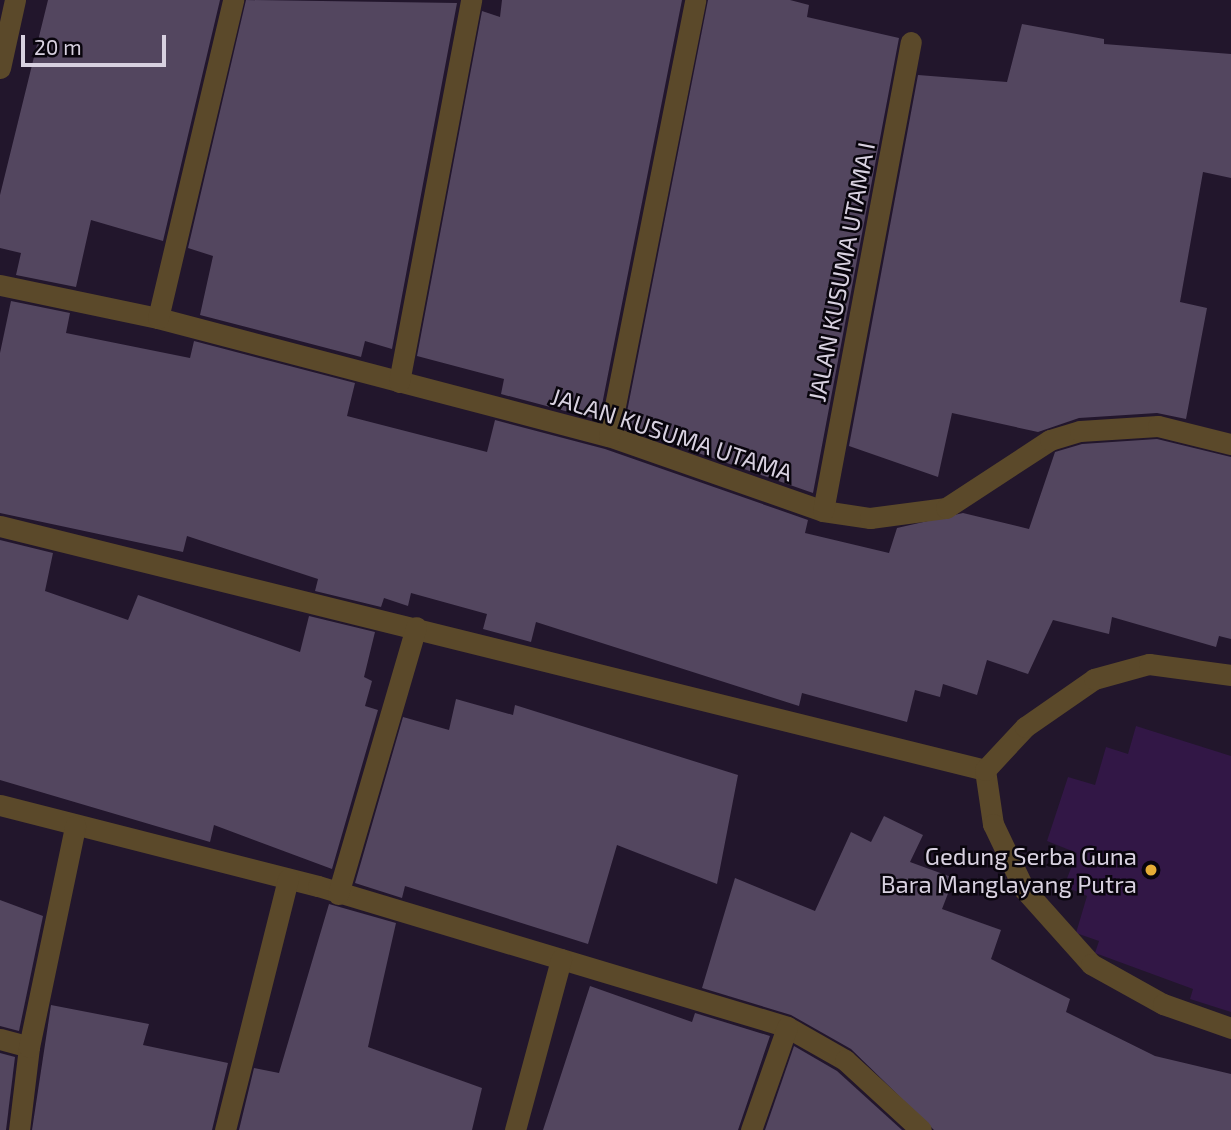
<!DOCTYPE html>
<html>
<head>
<meta charset="utf-8">
<style>
	body { margin:0 }
	#map { position:relative; width:1231px; height:1130px; overflow:hidden; background:#22162c; font-family:"Exo 2",sans-serif }
	div>[style] { position:absolute }
	.green>* { inset:0; background:#321746 }
	.building>* { inset:0; background:#53465f }
	.minor>* { height:21px; margin:-10.5px; padding:0 10.5px; transform-origin:10.5px; border-radius:10.5px; background:#5b492a }
	.dots>* { width:19px; height:19px; translate:-50% -50%; box-sizing:border-box; border:4px solid #09050d; border-radius:50% }
	span { translate:-50% -50%; white-space:nowrap; text-align:center; line-height:1.15; -webkit-text-stroke:5px #09050d; paint-order:stroke }
	.street-label { font-size:24px; color:#d8d1e0 }
	.poi-label { font-size:24px; color:#d8d1e0 }
	.right { translate:-100% -50%; text-align:right }
	.scale { position:absolute; left:21px; top:35px; width:145px; height:32px; box-sizing:border-box; border:4px solid #d8d1e0; border-top:0; padding-left:9px; font-size:21px; line-height:24px; white-space:nowrap; color:#d8d1e0; -webkit-text-stroke:5px #09050d; paint-order:stroke }
</style>
</head>
<body>
<div id="map">
	<div class="green">
		<div style="clip-path:polygon(1136px 726px,1231px 756px,1231px 1012px,1190px 999px,1193px 989px,1095px 953px,1099px 941px,1076px 933px,1087px 896px,1064px 886px,1077px 853px,1047px 841px,1068px 777px,1095px 785px,1106px 747px,1128px 754px)"></div>
	</div>
	<div class="building">
		<div style="clip-path:polygon(48px 0,220px 0,163px 241px,91px 220px,76px 287px,16px 275px,21px 253px,0 248px,0 195px)"></div>
		<div style="clip-path:polygon(246px 0,457px 3px,392px 349px,365px 341px,361px 357px,200px 315px,213px 256px,188px 248px)"></div>
		<div style="clip-path:polygon(502px 0,682px 0,599px 420px,501px 394px,504px 379px,417px 356px,482px 11px,500px 17px)"></div>
		<div style="clip-path:polygon(708px 0,790px 0,809px 5px,807px 17px,899px 38px,813px 493px,624px 427px)"></div>
		<div style="clip-path:polygon(1022px 24px,1104px 39px,1104px 44px,1231px 54px,1231px 178px,1203px 172px,1180px 302px,1207px 308px,1186px 419px,1157px 413px,1079px 418px,1038px 432px,952px 413px,938px 477px,849px 446px,918px 75px,1007px 82px)"></div>
		<div style="clip-path:polygon(11px 301px,70px 313px,66px 333px,190px 358px,194px 341px,355px 383px,347px 416px,487px 452px,495px 420px,605px 449px,808px 520px,805px 533px,889px 553px,897px 528px,963px 513px,1029px 529px,1055px 452px,1082px 444px,1157px 439px,1231px 457px,1231px 639px,1219px 636px,1216px 647px,1112px 617px,1109px 634px,1053px 620px,1028px 674px,987px 660px,977px 695px,943px 684px,940px 697px,915px 690px,907px 722px,802px 693px,799px 706px,536px 622px,531px 642px,483px 629px,487px 614px,411px 593px,408px 606px,384px 598px,381px 607px,315px 591px,318px 579px,187px 536px,183px 552px,0 513px,0 353px)"></div>
		<div style="clip-path:polygon(0 540px,53px 553px,45px 591px,128px 620px,138px 595px,300px 652px,309px 616px,375px 632px,364px 677px,372px 681px,365px 706px,378px 710px,332px 869px,214px 825px,210px 842px,0 780px)"></div>
		<div style="clip-path:polygon(456px 699px,513px 715px,515px 705px,738px 775px,717px 884px,617px 845px,588px 944px,405px 886px,402px 898px,355px 883px,403px 717px,449px 730px)"></div>
		<div style="clip-path:polygon(884px 816px,923px 835px,910px 862px,954px 878px,942px 909px,1001px 930px,991px 959px,1070px 999px,1066px 1012px,1155px 1056px,1231px 1074px,1231px 1130px,934px 1130px,851px 1049px,791px 1015px,702px 988px,735px 878px,815px 911px,851px 832px,871px 842px)"></div>
		<div style="clip-path:polygon(0 900px,43px 916px,19px 1031px,0 1026px)"></div>
		<div style="clip-path:polygon(329px 904px,396px 923px,368px 1047px,482px 1088px,472px 1130px,239px 1130px,254px 1068px,279px 1073px)"></div>
		<div style="clip-path:polygon(590px 986px,692px 1022px,695px 1013px,770px 1036px,738px 1130px,543px 1130px)"></div>
		<div style="clip-path:polygon(51px 1005px,149px 1024px,143px 1045px,228px 1063px,212px 1130px,32px 1130px)"></div>
		<div style="clip-path:polygon(794px 1046px,837px 1071px,902px 1130px,765px 1130px)"></div>
		<div style="clip-path:polygon(0 1053px,15px 1057px,6px 1130px,0 1130px)"></div>
	</div>
	<div class="minor">
		<div style="left:0;top:68px;width:70px;rotate:-77.6deg"></div>
		<div style="left:0;top:285px;width:161px;rotate:11.8deg"></div>
		<div style="left:158px;top:318px;width:466px;rotate:14.7deg"></div>
		<div style="left:609px;top:436px;width:227px;rotate:19.3deg"></div>
		<div style="left:823px;top:511px;width:48px;rotate:8.5deg"></div>
		<div style="left:870px;top:518px;width:77px;rotate:-7.5deg"></div>
		<div style="left:946px;top:508px;width:124px;rotate:-33.2deg"></div>
		<div style="left:1050px;top:440px;width:31px;rotate:-17deg"></div>
		<div style="left:1080px;top:431px;width:78px;rotate:-3.7deg"></div>
		<div style="left:1158px;top:426px;width:75px;rotate:13.9deg"></div>
		<div style="left:158px;top:318px;width:327px;rotate:-76.7deg"></div>
		<div style="left:399px;top:382px;width:389px;rotate:-79.3deg"></div>
		<div style="left:609px;top:436px;width:444px;rotate:-78.8deg"></div>
		<div style="left:823px;top:511px;width:477px;rotate:-79.4deg"></div>
		<div style="left:0;top:526px;width:1015px;rotate:13.91deg"></div>
		<div style="left:985px;top:770px;width:55px;rotate:81.6deg"></div>
		<div style="left:993px;top:824px;width:72px;rotate:64.5deg"></div>
		<div style="left:1024px;top:889px;width:101px;rotate:48.2deg"></div>
		<div style="left:1091px;top:964px;width:82px;rotate:29.1deg"></div>
		<div style="left:1163px;top:1004px;width:72px;rotate:19.4deg"></div>
		<div style="left:985px;top:770px;width:59px;rotate:-47.1deg"></div>
		<div style="left:1025px;top:727px;width:84px;rotate:-34.8deg"></div>
		<div style="left:1094px;top:679px;width:57px;rotate:-15.3deg"></div>
		<div style="left:1149px;top:664px;width:83px;rotate:7.6deg"></div>
		<div style="left:0;top:805px;width:328px;rotate:14.3deg"></div>
		<div style="left:318px;top:886px;width:490px;rotate:16.7deg"></div>
		<div style="left:787px;top:1027px;width:67px;rotate:29.6deg"></div>
		<div style="left:845px;top:1060px;width:103px;rotate:42.6deg"></div>
		<div style="left:338px;top:894px;width:278px;rotate:-73.7deg"></div>
		<div style="left:0;top:1039px;width:30px;rotate:15deg"></div>
		<div style="left:19px;top:1130px;width:84px;rotate:-83.1deg"></div>
		<div style="left:29px;top:1047px;width:226px;rotate:-78.2deg"></div>
		<div style="left:225px;top:1130px;width:259px;rotate:-75.9deg"></div>
		<div style="left:515px;top:1130px;width:177px;rotate:-74.9deg"></div>
		<div style="left:751px;top:1130px;width:109px;rotate:-70.7deg"></div>
	</div>
	<div class="dots">
		<div style="left:1151px;top:870px;background:#e6ad36"></div>
	</div>
	<div class="street-label">
		<span style="left:841px;top:272px;rotate:-79deg">JALAN KUSUMA UTAMA I</span>
		<span style="left:672px;top:434px;rotate:18deg">JALAN KUSUMA UTAMA</span>
	</div>
	<div class="poi-label">
		<span class="right" style="left:1137px;top:870px">Gedung Serba Guna<br>Bara Manglayang Putra</span>
	</div>
	<div class="scale">20 m</div>
</div>
</body>
</html>
